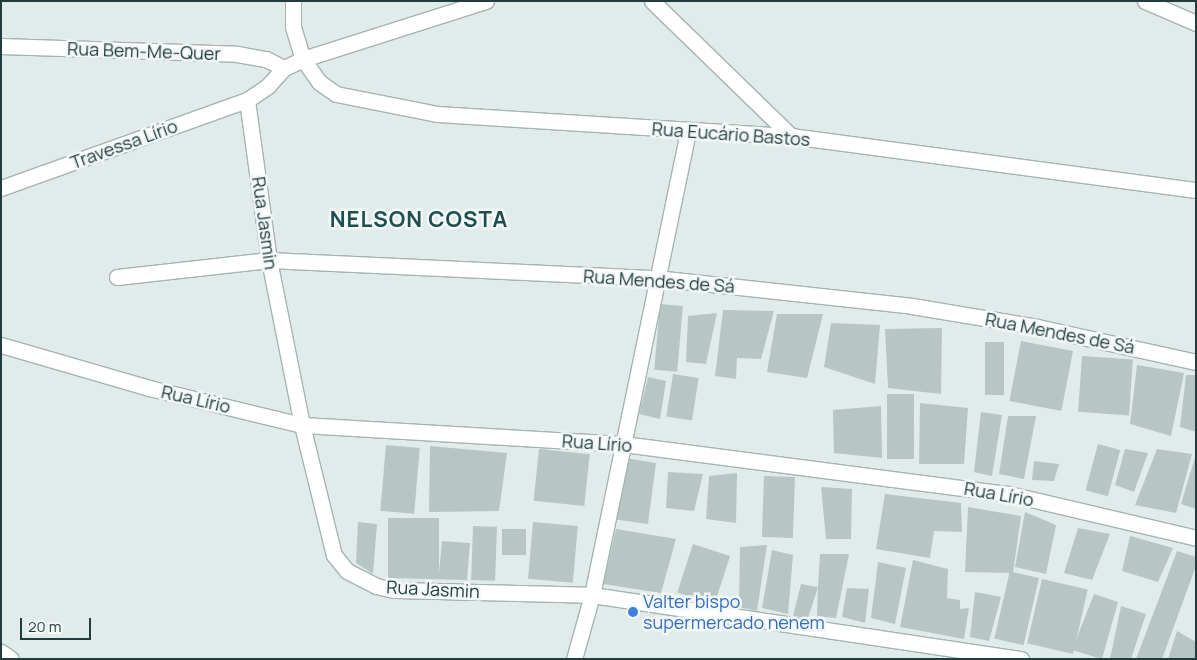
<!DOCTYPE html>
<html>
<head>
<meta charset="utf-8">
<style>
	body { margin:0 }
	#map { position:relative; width:1197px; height:660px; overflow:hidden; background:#e1ecea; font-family:Manrope,sans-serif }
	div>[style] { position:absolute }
	.building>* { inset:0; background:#b7c6c3; transform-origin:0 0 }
	.roads { filter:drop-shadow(1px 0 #a4b4b2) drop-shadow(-1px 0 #a4b4b2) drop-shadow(0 1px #a4b4b2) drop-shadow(0 -1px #a4b4b2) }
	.minor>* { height:15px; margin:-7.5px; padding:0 7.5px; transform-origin:7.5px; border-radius:7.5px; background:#fff }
	.dots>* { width:14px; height:14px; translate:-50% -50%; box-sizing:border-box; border:2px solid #f2f8f7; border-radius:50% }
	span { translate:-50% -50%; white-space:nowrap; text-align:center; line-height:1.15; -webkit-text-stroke:5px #f2f8f7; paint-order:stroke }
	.street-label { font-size:18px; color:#223c3c }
	.shop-label { font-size:18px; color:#366cbe }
	.left { translate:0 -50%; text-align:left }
	.district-label { font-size:22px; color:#1e4e4e; font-weight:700; letter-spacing:1px }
	.frame { position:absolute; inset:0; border:2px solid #223c3c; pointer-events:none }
	.scale { position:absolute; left:20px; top:618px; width:71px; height:22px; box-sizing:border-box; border:2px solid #223c3c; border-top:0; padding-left:6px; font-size:15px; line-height:18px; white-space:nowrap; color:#223c3c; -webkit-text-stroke:4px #f2f8f7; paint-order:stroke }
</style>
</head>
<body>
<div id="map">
	<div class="building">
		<div style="left:660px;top:304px;width:23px;height:66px;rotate:5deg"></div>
		<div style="clip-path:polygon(723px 310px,774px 311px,761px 359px,737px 358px,736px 379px,715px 376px)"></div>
		<div style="clip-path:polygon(717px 313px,706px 364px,686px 362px,688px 316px)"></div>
		<div style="clip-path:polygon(777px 314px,823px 314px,807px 378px,767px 372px)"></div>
		<div style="clip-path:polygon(831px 323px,880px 325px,875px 384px,824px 367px)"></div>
		<div style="clip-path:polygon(942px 328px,941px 394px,888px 388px,885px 329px)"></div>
		<div style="left:1021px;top:341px;width:53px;height:61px;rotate:11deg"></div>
		<div style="left:985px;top:342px;width:19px;height:53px"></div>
		<div style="left:1082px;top:356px;width:51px;height:56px;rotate:4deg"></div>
		<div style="clip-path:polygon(1137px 365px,1184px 373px,1171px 436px,1130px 424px)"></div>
		<div style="left:673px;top:374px;width:26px;height:43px;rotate:9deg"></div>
		<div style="clip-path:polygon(1186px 375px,1196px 375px,1196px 432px,1180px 427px)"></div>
		<div style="clip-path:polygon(648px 377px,666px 381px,660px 419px,639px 414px)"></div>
		<div style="left:887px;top:394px;width:27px;height:65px"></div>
		<div style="clip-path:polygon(920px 403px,968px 408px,964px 464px,919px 464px)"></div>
		<div style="clip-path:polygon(881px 406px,882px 458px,834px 453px,833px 410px)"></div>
		<div style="clip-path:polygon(981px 412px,1002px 415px,992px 476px,974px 472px)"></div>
		<div style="clip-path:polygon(1008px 416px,1036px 416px,1024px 479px,999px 474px)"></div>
		<div style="left:1098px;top:444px;width:23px;height:48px;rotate:15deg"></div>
		<div style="left:386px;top:445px;width:34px;height:66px;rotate:5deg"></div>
		<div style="clip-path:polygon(430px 446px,507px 453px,499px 511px,429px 512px)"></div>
		<div style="left:539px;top:449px;width:51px;height:52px;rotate:6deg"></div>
		<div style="clip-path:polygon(1125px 449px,1148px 453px,1134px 492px,1115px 485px)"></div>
		<div style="clip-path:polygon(1157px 449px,1192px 454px,1176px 513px,1135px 505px)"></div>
		<div style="clip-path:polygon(1195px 457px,1196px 457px,1196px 509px,1181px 504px)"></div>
		<div style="clip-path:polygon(625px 458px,656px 463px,648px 524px,612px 519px)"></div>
		<div style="clip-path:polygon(1034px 461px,1059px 464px,1054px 481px,1032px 480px)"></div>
		<div style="clip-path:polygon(668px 472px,703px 474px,694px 511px,666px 508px)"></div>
		<div style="clip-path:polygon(737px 473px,736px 523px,706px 519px,709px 476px)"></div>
		<div style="left:764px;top:476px;width:31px;height:61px;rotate:2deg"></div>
		<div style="clip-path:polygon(821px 487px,852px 489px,851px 539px,826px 539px)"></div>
		<div style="clip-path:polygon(885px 494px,961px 503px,962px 532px,934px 531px,930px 558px,876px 549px)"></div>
		<div style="clip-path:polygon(968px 507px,1021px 516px,1013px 573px,965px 572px)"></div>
		<div style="clip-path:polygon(1025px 512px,1056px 525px,1046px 574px,1015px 567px)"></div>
		<div style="clip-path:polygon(388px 518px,439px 518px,439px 573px,442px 541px,470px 543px,467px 580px,388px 578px)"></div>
		<div style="clip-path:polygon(358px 522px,377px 524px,373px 574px,356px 563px)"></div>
		<div style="left:533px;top:522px;width:45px;height:57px;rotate:5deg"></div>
		<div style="left:473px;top:526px;width:24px;height:54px;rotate:2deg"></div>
		<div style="clip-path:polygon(1078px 528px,1110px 534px,1092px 580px,1064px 573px)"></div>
		<div style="left:502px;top:529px;width:24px;height:26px"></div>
		<div style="clip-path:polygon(616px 529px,676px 539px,661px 593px,603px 584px)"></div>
		<div style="clip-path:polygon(1130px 536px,1173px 548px,1158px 582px,1122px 571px)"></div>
		<div style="left:693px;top:544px;width:39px;height:51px;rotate:18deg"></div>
		<div style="clip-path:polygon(767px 545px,757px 611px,739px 607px,740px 547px)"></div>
		<div style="clip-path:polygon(772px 550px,793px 555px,788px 614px,762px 608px)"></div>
		<div style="clip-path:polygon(1177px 551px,1196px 557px,1196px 566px,1162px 659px,1136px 659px)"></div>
		<div style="clip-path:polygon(820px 554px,849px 554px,836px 618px,817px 616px,818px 587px,808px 618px,793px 616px,801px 584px,818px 587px)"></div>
		<div style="clip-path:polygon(913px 560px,948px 569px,947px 598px,960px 600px,960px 609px,969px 608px,964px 639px,900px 627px)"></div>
		<div style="clip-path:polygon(878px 562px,906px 568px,895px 624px,871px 618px)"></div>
		<div style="left:1039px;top:578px;width:69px;height:30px;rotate:103deg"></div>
		<div style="left:1042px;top:579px;width:47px;height:66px;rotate:13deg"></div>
		<div style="clip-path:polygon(847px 588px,869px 589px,865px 623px,842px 617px)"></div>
		<div style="clip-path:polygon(975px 592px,1001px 597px,989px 641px,970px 637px)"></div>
		<div style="clip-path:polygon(1094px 594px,1118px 602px,1102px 659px,1072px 650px)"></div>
		<div style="clip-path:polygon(1121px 606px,1146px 614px,1131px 659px,1110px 659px)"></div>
		<div style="clip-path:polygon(1177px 631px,1196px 642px,1196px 659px,1168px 659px)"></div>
	</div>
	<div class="roads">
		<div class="minor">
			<div style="left:293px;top:1px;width:26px;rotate:90deg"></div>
			<div style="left:293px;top:27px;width:34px;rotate:73deg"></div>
			<div style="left:303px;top:59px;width:192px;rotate:-17.6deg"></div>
			<div style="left:652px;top:1px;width:194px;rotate:44.2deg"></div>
			<div style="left:1145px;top:1px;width:56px;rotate:23.3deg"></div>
			<div style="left:1px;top:46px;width:236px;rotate:1.9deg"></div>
			<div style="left:237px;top:54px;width:29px;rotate:10deg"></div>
			<div style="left:266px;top:59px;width:20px;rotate:27deg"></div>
			<div style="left:284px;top:68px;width:24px;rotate:132deg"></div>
			<div style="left:268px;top:86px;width:25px;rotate:146deg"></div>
			<div style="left:247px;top:100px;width:162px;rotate:82.2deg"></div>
			<div style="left:269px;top:260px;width:168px;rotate:78.7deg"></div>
			<div style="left:302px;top:425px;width:134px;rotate:76.2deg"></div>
			<div style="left:334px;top:555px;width:21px;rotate:51deg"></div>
			<div style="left:347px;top:571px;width:33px;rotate:27deg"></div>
			<div style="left:376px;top:586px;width:18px;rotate:13deg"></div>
			<div style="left:394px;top:590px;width:198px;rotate:1.4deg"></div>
			<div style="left:592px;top:595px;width:434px;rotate:8.5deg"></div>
			<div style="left:284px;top:68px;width:21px;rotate:-25deg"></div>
			<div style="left:303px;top:59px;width:28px;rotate:55deg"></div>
			<div style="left:319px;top:82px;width:21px;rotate:35deg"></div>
			<div style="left:336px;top:94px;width:104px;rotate:11.1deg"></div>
			<div style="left:438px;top:114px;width:354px;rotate:3.6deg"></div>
			<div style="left:791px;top:136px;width:409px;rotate:7.6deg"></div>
			<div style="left:1px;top:188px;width:261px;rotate:-19.7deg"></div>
			<div style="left:117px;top:277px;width:153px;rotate:-6.4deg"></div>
			<div style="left:269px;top:260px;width:387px;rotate:2.7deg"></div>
			<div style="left:656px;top:278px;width:258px;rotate:6.2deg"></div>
			<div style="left:912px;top:306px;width:127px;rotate:9.5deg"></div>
			<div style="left:1037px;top:327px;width:163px;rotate:12.4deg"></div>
			<div style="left:1px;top:345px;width:154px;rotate:16.2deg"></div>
			<div style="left:149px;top:388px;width:157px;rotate:13.6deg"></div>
			<div style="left:302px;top:425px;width:322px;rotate:3.4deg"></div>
			<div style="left:623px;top:444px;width:389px;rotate:7.4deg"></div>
			<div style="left:1009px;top:494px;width:192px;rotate:13.2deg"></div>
			<div style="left:1px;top:652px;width:12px;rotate:35deg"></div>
			<div style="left:574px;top:659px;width:66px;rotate:-74.3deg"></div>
			<div style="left:592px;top:595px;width:475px;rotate:-78.3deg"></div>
		</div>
	</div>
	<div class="dots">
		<div style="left:633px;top:612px;background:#3f7fe0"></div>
	</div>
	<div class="street-label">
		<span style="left:144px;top:51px;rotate:2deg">Rua Bem-Me-Quer</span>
		<span style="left:731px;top:134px;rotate:4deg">Rua Eucário Bastos</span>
		<span style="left:124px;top:144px;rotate:-20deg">Travessa Lírio</span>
		<span style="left:265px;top:223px;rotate:82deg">Rua Jasmin</span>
		<span style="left:659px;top:281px;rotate:4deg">Rua Mendes de Sá</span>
		<span style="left:1060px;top:333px;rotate:11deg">Rua Mendes de Sá</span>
		<span style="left:196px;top:399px;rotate:13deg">Rua Lírio</span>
		<span style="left:597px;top:443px;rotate:4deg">Rua Lírio</span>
		<span style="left:999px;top:494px;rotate:10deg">Rua Lírio</span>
		<span style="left:433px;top:589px;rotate:3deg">Rua Jasmin</span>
	</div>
	<div class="shop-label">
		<span class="left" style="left:643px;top:612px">Valter bispo<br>supermercado nenem</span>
	</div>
	<div class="district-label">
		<span style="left:419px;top:220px">NELSON COSTA</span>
	</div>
	<div class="frame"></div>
	<div class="scale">20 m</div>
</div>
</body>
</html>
